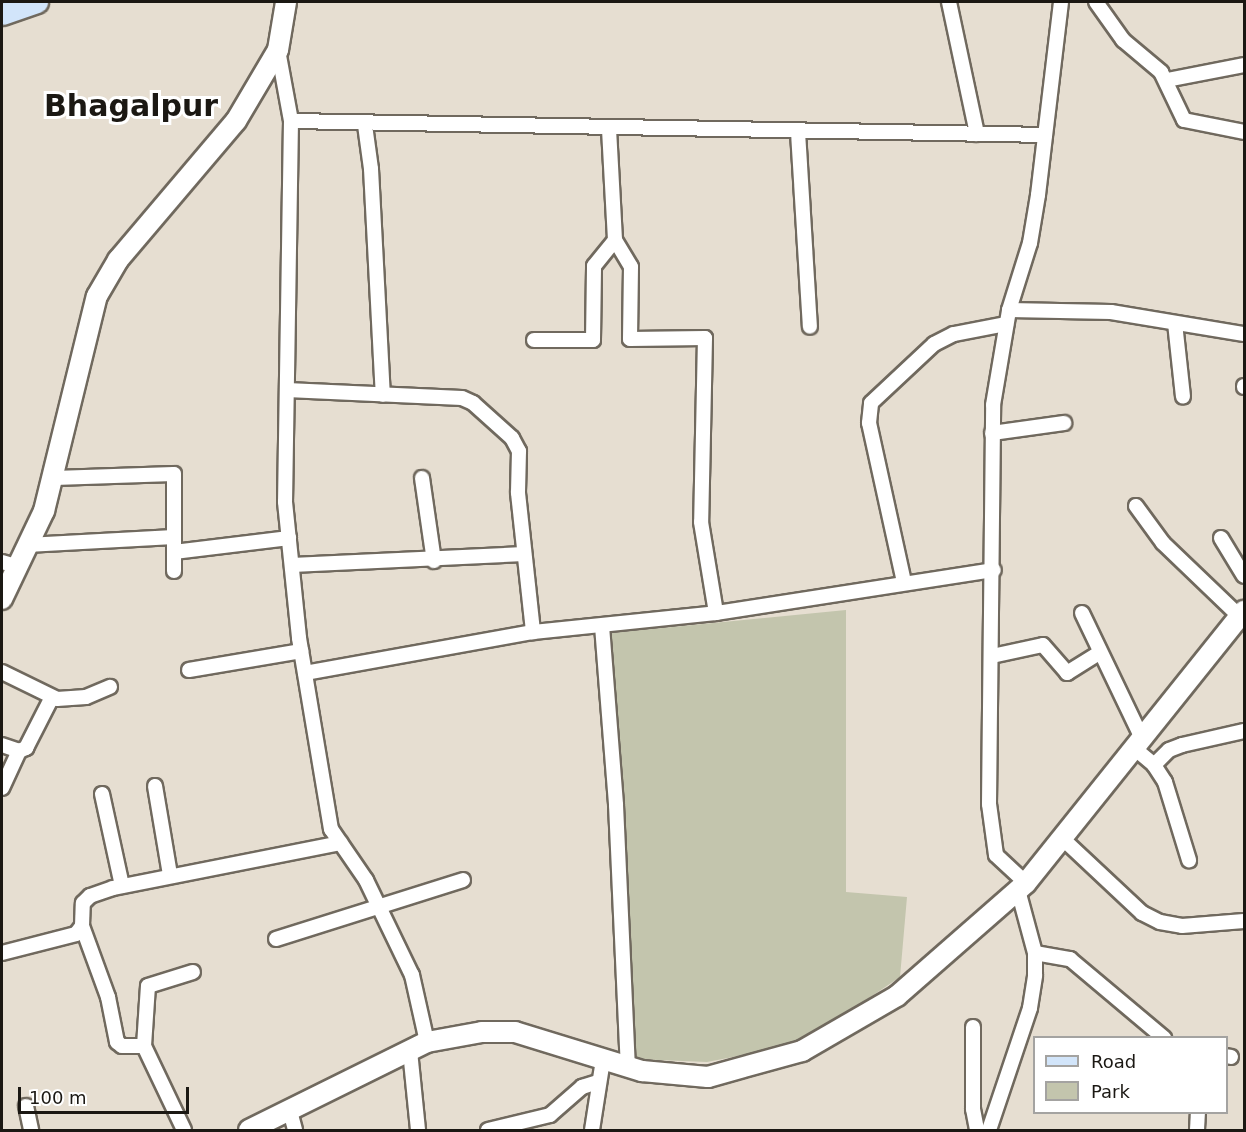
<!DOCTYPE html>
<html>
<head>
<meta charset="utf-8">
<style>
	body { margin:0 }
	#map { position:relative; width:1246px; height:1132px; overflow:hidden; background:#e6ded1; font-family:"DejaVu Sans",sans-serif }
	div>[style] { position:absolute }
	.green>* { inset:0; background:#c3c5ad }
	.roads { filter:drop-shadow(2px 0 #70695e) drop-shadow(-2px 0 #70695e) drop-shadow(0 2px #70695e) drop-shadow(0 -2px #70695e) }
	.street>* { height:14px; margin:-7px; padding:0 7px; transform-origin:7px; border-radius:7px; background:#fff }
	.secondary>* { height:20px; margin:-10px; padding:0 10px; transform-origin:10px; border-radius:10px; background:#fff }
	.primary>* { height:21px; margin:-10.5px; padding:0 10.5px; transform-origin:10.5px; border-radius:10.5px; background:#d2e5fa }
	span { translate:-50% -50%; white-space:nowrap; text-align:center; line-height:1.15; -webkit-text-stroke:6px #fff; paint-order:stroke }
	.town-label { font-size:30px; color:#1b1813; font-weight:700 }
	.frame { position:absolute; inset:0; border:3px solid #1b1813; pointer-events:none }
	.legend { position:absolute; left:1033px; top:1036px; width:195px; height:78px; box-sizing:border-box; background:#fff; border:2px solid #a4a3a1; margin:0; padding:8px 10px; list-style:none; font-size:18px; color:#1b1813 }
	.legend li { display:flex; align-items:center; gap:12px; height:30px }
	.legend b { width:30px; border:2px solid #a4a3a1 }
	.scale { position:absolute; left:18px; top:1087px; width:171px; height:27px; box-sizing:border-box; border:3px solid #1b1813; border-top:0; padding-left:8px; font-size:18px; line-height:21px; white-space:nowrap; color:#1b1813; -webkit-text-stroke:4px #fff; paint-order:stroke }
</style>
</head>
<body>
<div id="map">
	<div class="green">
		<div style="clip-path:polygon(846px 610px,846px 892px,907px 897px,900px 977px,820px 1031px,780px 1048px,707px 1062px,634px 1059px,611px 633px)"></div>
	</div>
	<div class="roads">
		<div class="street">
			<div style="left:949px;top:2px;width:135px;rotate:78deg"></div>
			<div style="left:1096px;top:2px;width:47px;rotate:54.6deg"></div>
			<div style="left:1123px;top:40px;width:50px;rotate:40.1deg"></div>
			<div style="left:1161px;top:72px;width:53px;rotate:64.4deg"></div>
			<div style="left:1184px;top:120px;width:61px;rotate:11.3deg"></div>
			<div style="left:278px;top:50px;width:72px;rotate:79.6deg"></div>
			<div style="left:291px;top:121px;width:381px;rotate:90.9deg"></div>
			<div style="left:285px;top:502px;width:137px;rotate:84.1deg"></div>
			<div style="left:299px;top:638px;width:194px;rotate:80.5deg"></div>
			<div style="left:331px;top:829px;width:62px;rotate:55.5deg"></div>
			<div style="left:366px;top:880px;width:106px;rotate:64.2deg"></div>
			<div style="left:412px;top:975px;width:69px;rotate:77.4deg"></div>
			<div style="left:1167px;top:80px;width:78px;rotate:-11deg"></div>
			<div style="left:291px;top:121px;width:754px;rotate:1.06deg"></div>
			<div style="left:365px;top:125px;width:44px;rotate:82.2deg"></div>
			<div style="left:371px;top:169px;width:226px;rotate:87deg"></div>
			<div style="left:609px;top:129px;width:111px;rotate:86.9deg"></div>
			<div style="left:615px;top:240px;width:31px;rotate:59deg"></div>
			<div style="left:631px;top:267px;width:72px;rotate:90.8deg"></div>
			<div style="left:630px;top:339px;width:75px;rotate:-0.8deg"></div>
			<div style="left:705px;top:338px;width:184px;rotate:91.2deg"></div>
			<div style="left:701px;top:522px;width:92px;rotate:80.6deg"></div>
			<div style="left:798px;top:132px;width:195px;rotate:86.5deg"></div>
			<div style="left:1009px;top:310px;width:102px;rotate:1.1deg"></div>
			<div style="left:1111px;top:312px;width:135px;rotate:9.4deg"></div>
			<div style="left:1175px;top:323px;width:74px;rotate:83.8deg"></div>
			<div style="left:534px;top:340px;width:59px"></div>
			<div style="left:593px;top:340px;width:74px;rotate:-89.2deg"></div>
			<div style="left:594px;top:266px;width:33px;rotate:-51deg"></div>
			<div style="left:1244px;top:386px;width:1px;rotate:90deg"></div>
			<div style="left:287px;top:390px;width:175px;rotate:2.6deg"></div>
			<div style="left:462px;top:398px;width:12px;rotate:24deg"></div>
			<div style="left:473px;top:403px;width:52px;rotate:41.9deg"></div>
			<div style="left:512px;top:438px;width:15px;rotate:62deg"></div>
			<div style="left:519px;top:451px;width:42px;rotate:91.4deg"></div>
			<div style="left:518px;top:493px;width:140px;rotate:83.8deg"></div>
			<div style="left:992px;top:433px;width:73px;rotate:-7.9deg"></div>
			<div style="left:54px;top:478px;width:120px;rotate:-1.9deg"></div>
			<div style="left:174px;top:474px;width:97px;rotate:90deg"></div>
			<div style="left:422px;top:478px;width:84px;rotate:81.8deg"></div>
			<div style="left:1136px;top:506px;width:46px;rotate:53.9deg"></div>
			<div style="left:1163px;top:543px;width:105px;rotate:43.8deg"></div>
			<div style="left:1221px;top:538px;width:44px;rotate:58.8deg"></div>
			<div style="left:27px;top:545px;width:147px;rotate:-3.1deg"></div>
			<div style="left:174px;top:552px;width:116px;rotate:-6.9deg"></div>
			<div style="left:2px;top:562px;width:15px;rotate:16deg"></div>
			<div style="left:292px;top:565px;width:232px;rotate:-2.7deg"></div>
			<div style="left:904px;top:582px;width:163px;rotate:-102.4deg"></div>
			<div style="left:869px;top:423px;width:20px;rotate:-84deg"></div>
			<div style="left:871px;top:403px;width:86px;rotate:-43.1deg"></div>
			<div style="left:934px;top:344px;width:22px;rotate:-27deg"></div>
			<div style="left:954px;top:334px;width:53px;rotate:-10.9deg"></div>
			<div style="left:1082px;top:613px;width:139px;rotate:64.4deg"></div>
			<div style="left:602px;top:626px;width:180px;rotate:85.5deg"></div>
			<div style="left:616px;top:805px;width:262px;rotate:87.4deg"></div>
			<div style="left:992px;top:656px;width:52px;rotate:-12.2deg"></div>
			<div style="left:1043px;top:645px;width:37px;rotate:49deg"></div>
			<div style="left:1067px;top:673px;width:38px;rotate:-32deg"></div>
			<div style="left:189px;top:670px;width:114px;rotate:-9.6deg"></div>
			<div style="left:2px;top:672px;width:61px;rotate:26.1deg"></div>
			<div style="left:57px;top:699px;width:29px;rotate:-4deg"></div>
			<div style="left:86px;top:697px;width:26px;rotate:-23deg"></div>
			<div style="left:305px;top:673px;width:232px;rotate:-10.2deg"></div>
			<div style="left:533px;top:632px;width:184px;rotate:-5.9deg"></div>
			<div style="left:716px;top:613px;width:281px;rotate:-8.8deg"></div>
			<div style="left:2px;top:745px;width:18px;rotate:19deg"></div>
			<div style="left:19px;top:751px;width:8px;rotate:-23deg"></div>
			<div style="left:26px;top:748px;width:57px;rotate:-63deg"></div>
			<div style="left:1134px;top:748px;width:26px;rotate:40deg"></div>
			<div style="left:1154px;top:765px;width:20px;rotate:57deg"></div>
			<div style="left:1165px;top:782px;width:82px;rotate:72.9deg"></div>
			<div style="left:1154px;top:765px;width:21px;rotate:-45deg"></div>
			<div style="left:1169px;top:750px;width:14px;rotate:-21deg"></div>
			<div style="left:1182px;top:745px;width:64px;rotate:-12.7deg"></div>
			<div style="left:155px;top:786px;width:90px;rotate:80.4deg"></div>
			<div style="left:2px;top:788px;width:41px;rotate:-65.3deg"></div>
			<div style="left:102px;top:794px;width:94px;rotate:77.7deg"></div>
			<div style="left:1063px;top:839px;width:108px;rotate:43.1deg"></div>
			<div style="left:1142px;top:913px;width:20px;rotate:27deg"></div>
			<div style="left:1160px;top:922px;width:22px;rotate:10deg"></div>
			<div style="left:1182px;top:926px;width:62px;rotate:-4.6deg"></div>
			<div style="left:1026px;top:883px;width:41px;rotate:-137deg"></div>
			<div style="left:996px;top:855px;width:51px;rotate:-97.8deg"></div>
			<div style="left:989px;top:804px;width:399px;rotate:-89.4deg"></div>
			<div style="left:993px;top:405px;width:96px;rotate:-80.4deg"></div>
			<div style="left:1009px;top:310px;width:70px;rotate:-72.6deg"></div>
			<div style="left:1030px;top:243px;width:49px;rotate:-80.5deg"></div>
			<div style="left:1038px;top:195px;width:194px;rotate:-83.2deg"></div>
			<div style="left:82px;top:926px;width:76px;rotate:69.9deg"></div>
			<div style="left:108px;top:997px;width:46px;rotate:78.7deg"></div>
			<div style="left:117px;top:1042px;width:6px;rotate:39deg"></div>
			<div style="left:122px;top:1046px;width:22px"></div>
			<div style="left:144px;top:1046px;width:93px;rotate:64.5deg"></div>
			<div style="left:276px;top:939px;width:196px;rotate:-17.5deg"></div>
			<div style="left:2px;top:953px;width:76px;rotate:-14.4deg"></div>
			<div style="left:76px;top:934px;width:10px;rotate:-53deg"></div>
			<div style="left:82px;top:926px;width:23px;rotate:-88deg"></div>
			<div style="left:83px;top:903px;width:10px;rotate:-45deg"></div>
			<div style="left:90px;top:896px;width:24px;rotate:-19deg"></div>
			<div style="left:113px;top:888px;width:232px;rotate:-11.2deg"></div>
			<div style="left:1035px;top:953px;width:36px;rotate:10deg"></div>
			<div style="left:1070px;top:959px;width:123px;rotate:40deg"></div>
			<div style="left:973px;top:1027px;width:82px;rotate:90deg"></div>
			<div style="left:973px;top:1109px;width:21px;rotate:79deg"></div>
			<div style="left:144px;top:1046px;width:60px;rotate:-86.2deg"></div>
			<div style="left:148px;top:986px;width:47px;rotate:-17.3deg"></div>
			<div style="left:410px;top:1051px;width:79px;rotate:84.2deg"></div>
			<div style="left:1226px;top:1056px;width:5px;rotate:11deg"></div>
			<div style="left:26px;top:1106px;width:25px;rotate:78deg"></div>
			<div style="left:290px;top:1111px;width:20px;rotate:75deg"></div>
			<div style="left:488px;top:1130px;width:64px;rotate:-13.6deg"></div>
			<div style="left:550px;top:1115px;width:43px;rotate:-41.2deg"></div>
			<div style="left:582px;top:1087px;width:16px;rotate:-18deg"></div>
			<div style="left:592px;top:1130px;width:71px;rotate:-81.1deg"></div>
			<div style="left:989px;top:1130px;width:129px;rotate:-71.4deg"></div>
			<div style="left:1030px;top:1008px;width:33px;rotate:-81deg"></div>
			<div style="left:1035px;top:975px;width:22px;rotate:-90deg"></div>
			<div style="left:1035px;top:953px;width:65px;rotate:-105.1deg"></div>
			<div style="left:1197px;top:1130px;width:18px;rotate:-87deg"></div>
		</div>
		<div class="secondary">
			<div style="left:2px;top:599px;width:98px;rotate:-64.5deg"></div>
			<div style="left:44px;top:511px;width:221px;rotate:-76.2deg"></div>
			<div style="left:97px;top:296px;width:42px;rotate:-59.7deg"></div>
			<div style="left:118px;top:260px;width:182px;rotate:-49.7deg"></div>
			<div style="left:236px;top:121px;width:82px;rotate:-59.4deg"></div>
			<div style="left:278px;top:50px;width:49px;rotate:-80.5deg"></div>
			<div style="left:249px;top:1130px;width:199px;rotate:-26.3deg"></div>
			<div style="left:427px;top:1042px;width:56px;rotate:-10.3deg"></div>
			<div style="left:482px;top:1032px;width:33px"></div>
			<div style="left:515px;top:1032px;width:133px;rotate:17.1deg"></div>
			<div style="left:642px;top:1071px;width:66px;rotate:5.2deg"></div>
			<div style="left:708px;top:1077px;width:98px;rotate:-15.5deg"></div>
			<div style="left:802px;top:1051px;width:110px;rotate:-30.1deg"></div>
			<div style="left:897px;top:996px;width:171px;rotate:-41.2deg"></div>
			<div style="left:1026px;top:883px;width:349px;rotate:-51.3deg"></div>
		</div>
		<div class="primary">
			<div style="left:2px;top:14px;width:37px;rotate:-19deg"></div>
		</div>
	</div>
	<div class="town-label">
		<span style="left:131px;top:106px">Bhagalpur</span>
	</div>
	<div class="frame"></div>
	<ul class="legend">
	<li><b style="height:8px;background:#d2e5fa"></b>Road</li>
	<li><b style="height:16px;background:#c3c5ad"></b>Park</li>
	</ul>
	<div class="scale">100 m</div>
</div>
</body>
</html>
